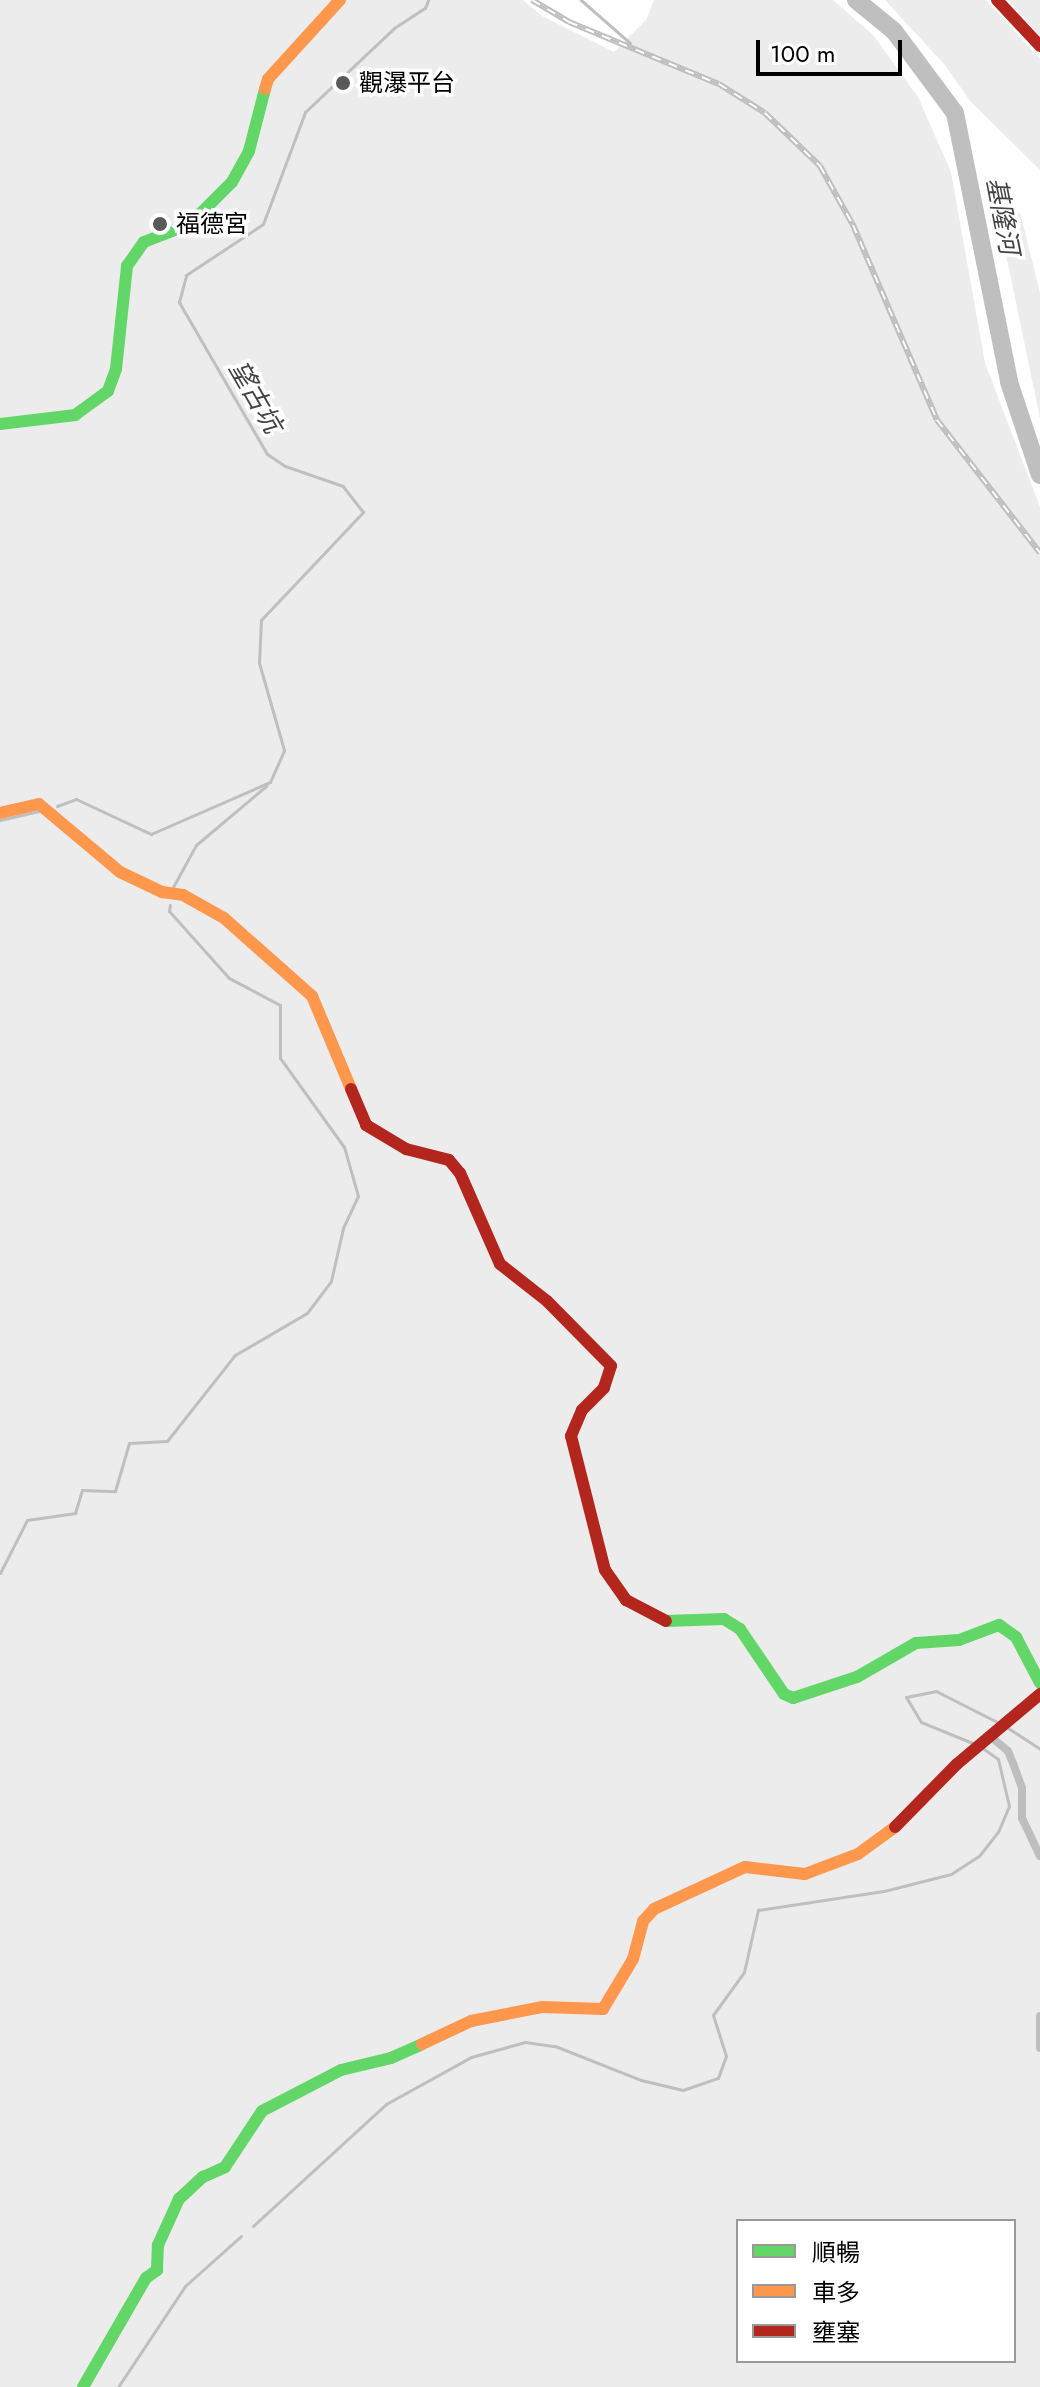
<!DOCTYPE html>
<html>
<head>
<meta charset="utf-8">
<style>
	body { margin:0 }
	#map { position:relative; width:1040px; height:2387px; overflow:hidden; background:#fff; font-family:Jost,"Noto Sans TC",sans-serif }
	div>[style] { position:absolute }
	.green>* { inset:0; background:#ececec }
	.stream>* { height:3px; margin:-1.5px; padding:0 1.5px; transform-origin:1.5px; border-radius:1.5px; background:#bfbfbf }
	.river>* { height:18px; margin:-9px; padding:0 9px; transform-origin:9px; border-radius:9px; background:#bfbfbf }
	.street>* { height:8px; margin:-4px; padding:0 4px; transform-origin:4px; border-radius:4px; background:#bebebe }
	.fast>* { height:12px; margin:-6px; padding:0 6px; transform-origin:6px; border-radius:6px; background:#63d668 }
	.slow>* { height:12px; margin:-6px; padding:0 6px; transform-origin:6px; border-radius:6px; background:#ff974d }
	.jam>* { height:12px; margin:-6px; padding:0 6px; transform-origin:6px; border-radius:6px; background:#b3261e }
	.rail>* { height:6px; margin-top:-3px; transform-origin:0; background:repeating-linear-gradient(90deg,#fff 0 9px,#bebebe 0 18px); box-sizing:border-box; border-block:2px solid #bebebe }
	.dots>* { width:22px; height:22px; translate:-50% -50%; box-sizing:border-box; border:4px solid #fff; border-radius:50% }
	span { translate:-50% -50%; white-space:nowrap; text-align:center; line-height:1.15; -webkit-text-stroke:7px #fff; paint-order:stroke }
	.poi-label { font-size:24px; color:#000 }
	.left { translate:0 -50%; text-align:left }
	.water-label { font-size:26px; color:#444; font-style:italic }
	.legend { position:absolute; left:736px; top:2219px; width:280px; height:144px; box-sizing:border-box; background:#fff; border:2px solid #999; margin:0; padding:10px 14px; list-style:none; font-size:24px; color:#000 }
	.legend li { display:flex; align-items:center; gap:16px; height:40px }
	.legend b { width:40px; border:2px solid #999 }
	.scale { position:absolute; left:756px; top:40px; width:146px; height:36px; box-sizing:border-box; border:4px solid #000; border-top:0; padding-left:10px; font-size:24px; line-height:28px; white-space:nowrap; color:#000; -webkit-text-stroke:6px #fff; paint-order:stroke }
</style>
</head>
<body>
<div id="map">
	<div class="green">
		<div style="clip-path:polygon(evenodd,0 0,523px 0,542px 16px,614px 52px,646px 20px,654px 0,833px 0,874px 36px,918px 97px,951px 172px,985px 363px,1040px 507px,1040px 2387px,0 2387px,0 0,738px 2221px,1014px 2221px,1014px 2361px,738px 2361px,738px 2221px)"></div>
		<div style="clip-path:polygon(885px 0,986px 0,1040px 59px,1040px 170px,971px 102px,944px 64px)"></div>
		<div style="clip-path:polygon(1008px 0,1040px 0,1040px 36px)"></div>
		<div style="clip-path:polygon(999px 201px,1011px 201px,1021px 216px,1040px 293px,1040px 418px,999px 221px)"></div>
	</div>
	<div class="stream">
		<div style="left:581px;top:0;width:65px;rotate:41.3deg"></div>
		<div style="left:57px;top:806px;width:20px;rotate:-20deg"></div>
		<div style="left:76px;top:799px;width:83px;rotate:25deg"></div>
		<div style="left:151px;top:834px;width:130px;rotate:-23.6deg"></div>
		<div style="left:270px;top:782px;width:35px;rotate:-66deg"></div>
		<div style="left:284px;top:750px;width:91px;rotate:-106deg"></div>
		<div style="left:259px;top:663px;width:43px;rotate:-87.3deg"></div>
		<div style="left:261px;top:620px;width:149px;rotate:-46.6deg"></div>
		<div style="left:363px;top:512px;width:33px;rotate:-128deg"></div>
		<div style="left:343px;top:486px;width:61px;rotate:-161deg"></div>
		<div style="left:285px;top:466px;width:22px;rotate:-146deg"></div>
		<div style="left:267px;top:454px;width:176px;rotate:-120.1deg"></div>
		<div style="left:179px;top:302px;width:28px;rotate:-75deg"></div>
		<div style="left:186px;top:275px;width:92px;rotate:-33.5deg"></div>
		<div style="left:263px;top:224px;width:120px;rotate:-69.4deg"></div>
		<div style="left:305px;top:112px;width:122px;rotate:-43.3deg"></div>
		<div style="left:394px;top:28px;width:37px;rotate:-33deg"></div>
		<div style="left:425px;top:8px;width:9px;rotate:-69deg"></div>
		<div style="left:0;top:820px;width:40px;rotate:-13deg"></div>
		<div style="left:173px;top:887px;width:48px;rotate:-61.3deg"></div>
		<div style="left:196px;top:845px;width:92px;rotate:-40.1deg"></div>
		<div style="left:0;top:1573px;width:59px;rotate:-63deg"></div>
		<div style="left:27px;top:1520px;width:49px;rotate:-8.3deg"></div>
		<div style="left:75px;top:1513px;width:24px;rotate:-73deg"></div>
		<div style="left:82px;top:1490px;width:33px;rotate:2deg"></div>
		<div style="left:115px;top:1491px;width:50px;rotate:-73.7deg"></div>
		<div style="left:129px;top:1443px;width:38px;rotate:-3deg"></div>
		<div style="left:167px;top:1441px;width:110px;rotate:-51.7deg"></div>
		<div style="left:235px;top:1355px;width:83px;rotate:-30.3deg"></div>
		<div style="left:307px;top:1313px;width:40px;rotate:-53deg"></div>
		<div style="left:331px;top:1281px;width:54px;rotate:-77.2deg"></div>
		<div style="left:343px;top:1228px;width:35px;rotate:-65deg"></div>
		<div style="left:358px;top:1196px;width:51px;rotate:-105.9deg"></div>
		<div style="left:344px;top:1147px;width:110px;rotate:-125.7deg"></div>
		<div style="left:280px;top:1058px;width:53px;rotate:-90deg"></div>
		<div style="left:280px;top:1005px;width:58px;rotate:-152.1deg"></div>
		<div style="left:229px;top:978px;width:90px;rotate:-131.8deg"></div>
		<div style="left:169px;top:911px;width:6px;rotate:-81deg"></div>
		<div style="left:1008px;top:1728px;width:38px;rotate:33deg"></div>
		<div style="left:975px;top:1744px;width:58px;rotate:-157.8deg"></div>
		<div style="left:921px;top:1722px;width:29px;rotate:-121deg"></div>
		<div style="left:906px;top:1697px;width:31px;rotate:-11deg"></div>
		<div style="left:936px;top:1691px;width:73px;rotate:26.9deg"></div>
		<div style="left:253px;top:2226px;width:180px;rotate:-42.5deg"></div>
		<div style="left:386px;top:2104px;width:97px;rotate:-28.9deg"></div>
		<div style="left:471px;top:2057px;width:56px;rotate:-15.5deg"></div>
		<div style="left:525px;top:2042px;width:30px;rotate:8deg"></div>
		<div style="left:555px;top:2046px;width:92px;rotate:21.6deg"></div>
		<div style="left:641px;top:2080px;width:43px;rotate:13.4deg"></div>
		<div style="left:683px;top:2090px;width:37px;rotate:-19deg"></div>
		<div style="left:718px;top:2078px;width:23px;rotate:-70deg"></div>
		<div style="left:726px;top:2056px;width:43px;rotate:-107.6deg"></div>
		<div style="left:713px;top:2015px;width:53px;rotate:-54.2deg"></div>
		<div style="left:744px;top:1972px;width:64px;rotate:-77.3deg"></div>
		<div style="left:758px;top:1910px;width:127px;rotate:-8.6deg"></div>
		<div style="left:884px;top:1891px;width:69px;rotate:-14.2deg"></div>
		<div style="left:951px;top:1874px;width:33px;rotate:-33deg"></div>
		<div style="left:979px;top:1856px;width:31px;rotate:-52deg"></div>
		<div style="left:998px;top:1832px;width:28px;rotate:-67deg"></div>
		<div style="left:1009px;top:1806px;width:48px;rotate:-103.2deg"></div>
		<div style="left:998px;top:1759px;width:19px;rotate:-145deg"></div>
		<div style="left:118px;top:2387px;width:121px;rotate:-56.4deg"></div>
		<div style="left:185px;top:2286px;width:75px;rotate:-41.8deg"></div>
	</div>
	<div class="river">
		<div style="left:856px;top:0;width:49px;rotate:39.2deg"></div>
		<div style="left:894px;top:31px;width:102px;rotate:53.4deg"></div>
		<div style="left:955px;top:113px;width:274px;rotate:78.6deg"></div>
		<div style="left:1009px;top:382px;width:98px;rotate:71.6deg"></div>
	</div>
	<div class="street">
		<div style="left:990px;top:1736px;width:23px;rotate:40deg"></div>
		<div style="left:1008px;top:1751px;width:16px;rotate:68deg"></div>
		<div style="left:1014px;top:1766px;width:23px;rotate:70deg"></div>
		<div style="left:1022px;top:1788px;width:30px;rotate:90deg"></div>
		<div style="left:1022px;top:1818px;width:42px;rotate:64.7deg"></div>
		<div style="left:1040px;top:2016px;width:32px;rotate:90deg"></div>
	</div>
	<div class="fast">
		<div style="left:0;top:424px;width:76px;rotate:-6.8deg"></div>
		<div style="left:75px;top:415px;width:41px;rotate:-36deg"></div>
		<div style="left:108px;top:391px;width:23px;rotate:-70deg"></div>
		<div style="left:116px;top:369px;width:104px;rotate:-83.9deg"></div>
		<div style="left:127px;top:266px;width:29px;rotate:-55deg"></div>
		<div style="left:144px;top:242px;width:49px;rotate:-21.4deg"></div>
		<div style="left:190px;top:224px;width:59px;rotate:-45deg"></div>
		<div style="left:232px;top:182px;width:35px;rotate:-61deg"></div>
		<div style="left:249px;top:151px;width:64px;rotate:-75.5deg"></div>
		<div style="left:666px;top:1621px;width:58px;rotate:-2deg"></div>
		<div style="left:724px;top:1619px;width:19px;rotate:32deg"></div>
		<div style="left:740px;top:1629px;width:78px;rotate:55.9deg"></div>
		<div style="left:784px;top:1694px;width:10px;rotate:24deg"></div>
		<div style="left:793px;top:1698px;width:67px;rotate:-18.2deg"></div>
		<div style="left:857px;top:1677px;width:68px;rotate:-30deg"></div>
		<div style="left:916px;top:1643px;width:43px;rotate:-4deg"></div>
		<div style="left:959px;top:1640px;width:43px;rotate:-20.6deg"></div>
		<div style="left:999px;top:1625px;width:21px;rotate:35deg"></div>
		<div style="left:1016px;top:1637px;width:52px;rotate:62.4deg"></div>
		<div style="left:83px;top:2387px;width:126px;rotate:-60deg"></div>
		<div style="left:146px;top:2278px;width:14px;rotate:-36deg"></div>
		<div style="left:157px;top:2270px;width:25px;rotate:-88deg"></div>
		<div style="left:158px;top:2245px;width:51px;rotate:-65.5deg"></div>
		<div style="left:179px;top:2199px;width:33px;rotate:-43deg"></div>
		<div style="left:203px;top:2177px;width:24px;rotate:-24deg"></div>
		<div style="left:225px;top:2167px;width:67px;rotate:-56.5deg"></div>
		<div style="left:262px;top:2111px;width:89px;rotate:-27.4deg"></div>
		<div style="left:341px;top:2070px;width:51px;rotate:-13.5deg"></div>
		<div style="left:391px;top:2058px;width:34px;rotate:-24deg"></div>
	</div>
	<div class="slow">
		<div style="left:265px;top:89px;width:10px;rotate:-73deg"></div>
		<div style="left:268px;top:79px;width:107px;rotate:-47.7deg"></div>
		<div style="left:0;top:813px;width:40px;rotate:-13deg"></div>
		<div style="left:39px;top:804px;width:106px;rotate:40deg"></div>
		<div style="left:120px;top:872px;width:47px;rotate:25.5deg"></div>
		<div style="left:162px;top:892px;width:21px;rotate:8deg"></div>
		<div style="left:183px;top:895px;width:47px;rotate:29.3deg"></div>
		<div style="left:224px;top:918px;width:118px;rotate:41.6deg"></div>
		<div style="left:312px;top:996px;width:101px;rotate:67.2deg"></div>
		<div style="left:422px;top:2044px;width:54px;rotate:-25.1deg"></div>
		<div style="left:471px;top:2021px;width:72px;rotate:-11.2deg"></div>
		<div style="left:542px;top:2007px;width:61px;rotate:1.9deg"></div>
		<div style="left:603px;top:2009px;width:58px;rotate:-59deg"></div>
		<div style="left:633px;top:1959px;width:39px;rotate:-75deg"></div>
		<div style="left:643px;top:1921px;width:16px;rotate:-47deg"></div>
		<div style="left:654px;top:1909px;width:100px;rotate:-24.8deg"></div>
		<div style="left:745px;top:1867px;width:60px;rotate:6.7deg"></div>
		<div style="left:805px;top:1874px;width:57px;rotate:-20.7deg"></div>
		<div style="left:858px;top:1854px;width:46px;rotate:-36.1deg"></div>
	</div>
	<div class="jam">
		<div style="left:997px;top:0;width:63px;rotate:46.9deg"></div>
		<div style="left:351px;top:1089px;width:39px;rotate:67deg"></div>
		<div style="left:366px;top:1125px;width:47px;rotate:31deg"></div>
		<div style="left:406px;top:1149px;width:44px;rotate:14.3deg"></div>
		<div style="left:449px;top:1160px;width:17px;rotate:50deg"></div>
		<div style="left:460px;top:1173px;width:99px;rotate:66.3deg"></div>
		<div style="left:500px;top:1264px;width:60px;rotate:38.2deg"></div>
		<div style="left:547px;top:1301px;width:91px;rotate:45.4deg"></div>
		<div style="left:611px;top:1366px;width:23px;rotate:108deg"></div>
		<div style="left:604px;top:1388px;width:31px;rotate:135deg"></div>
		<div style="left:582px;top:1410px;width:28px;rotate:113deg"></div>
		<div style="left:571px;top:1436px;width:138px;rotate:75.8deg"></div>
		<div style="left:605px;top:1570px;width:37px;rotate:55deg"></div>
		<div style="left:626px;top:1600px;width:45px;rotate:27.7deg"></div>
		<div style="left:895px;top:1827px;width:88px;rotate:-45.5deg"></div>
		<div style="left:957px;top:1764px;width:109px;rotate:-40.1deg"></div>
	</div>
	<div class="rail">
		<div style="left:532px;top:0;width:43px;rotate:30.7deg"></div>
		<div style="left:569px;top:22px;width:162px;rotate:22.5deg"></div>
		<div style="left:719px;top:84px;width:54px;rotate:32.2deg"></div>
		<div style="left:765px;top:113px;width:76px;rotate:43.9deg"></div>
		<div style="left:820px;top:166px;width:68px;rotate:60.8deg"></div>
		<div style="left:853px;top:225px;width:212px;rotate:66.7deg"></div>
		<div style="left:937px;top:420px;width:168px;rotate:52.2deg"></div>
	</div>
	<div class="dots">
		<div style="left:343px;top:83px;background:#595959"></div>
		<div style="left:160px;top:224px;background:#595959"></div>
	</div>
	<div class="poi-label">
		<span class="left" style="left:359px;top:83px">觀瀑平台</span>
		<span class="left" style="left:176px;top:224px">福德宮</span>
	</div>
	<div class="water-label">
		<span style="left:1002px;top:216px;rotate:79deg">基隆河</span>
		<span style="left:255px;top:397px;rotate:60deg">望古坑</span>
	</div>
	<ul class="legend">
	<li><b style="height:10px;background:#63d668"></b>順暢</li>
	<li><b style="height:10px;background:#ff974d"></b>車多</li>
	<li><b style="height:10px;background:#b3261e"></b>壅塞</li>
	</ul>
	<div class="scale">100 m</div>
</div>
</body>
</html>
